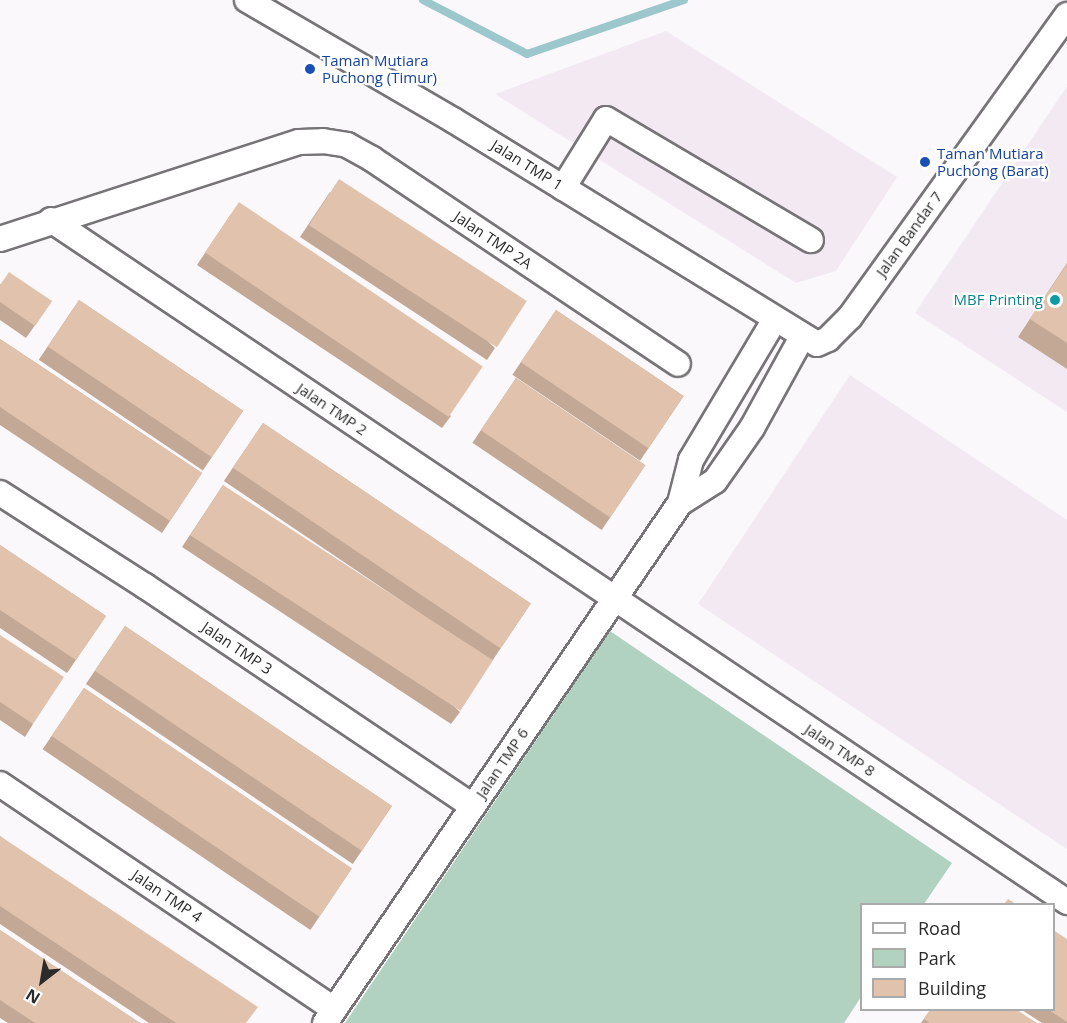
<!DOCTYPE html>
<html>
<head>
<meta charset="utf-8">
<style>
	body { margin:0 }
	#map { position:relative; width:1067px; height:1023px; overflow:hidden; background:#fbf8fc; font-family:"Open Sans",sans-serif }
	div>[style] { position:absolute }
	.built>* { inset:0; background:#f2e9f3 }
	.green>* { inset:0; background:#b1d2c0 }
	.stream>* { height:8px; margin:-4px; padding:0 4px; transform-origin:4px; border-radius:4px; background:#9cc7cc }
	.roads { filter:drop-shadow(2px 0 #777477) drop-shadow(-2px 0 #777477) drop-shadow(0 2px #777477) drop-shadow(0 -2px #777477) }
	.minor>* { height:24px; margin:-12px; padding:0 12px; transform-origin:12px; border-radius:12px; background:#fff }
	.wall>* { inset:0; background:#c2a895; transform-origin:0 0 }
	.building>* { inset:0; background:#e1c3ad; transform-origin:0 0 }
	.dots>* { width:16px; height:16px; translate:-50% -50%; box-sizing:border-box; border:3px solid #fff; border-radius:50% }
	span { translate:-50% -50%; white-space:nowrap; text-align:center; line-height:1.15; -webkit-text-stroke:4.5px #fff; paint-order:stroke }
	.transit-label { font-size:15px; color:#164399 }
	.left { translate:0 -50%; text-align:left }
	.street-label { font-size:15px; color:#2c2b2c }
	.culture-label { font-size:15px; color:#0d838f }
	.right { translate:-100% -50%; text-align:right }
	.legend { position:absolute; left:860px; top:903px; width:195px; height:108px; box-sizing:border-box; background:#fff; border:2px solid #abaaab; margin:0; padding:8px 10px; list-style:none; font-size:18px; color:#2c2b2c }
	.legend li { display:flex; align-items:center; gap:12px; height:30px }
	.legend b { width:30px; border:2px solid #abaaab }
	.north { position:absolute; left:12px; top:951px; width:60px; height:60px; -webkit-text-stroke:4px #fff; paint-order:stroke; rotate:211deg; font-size:16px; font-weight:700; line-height:24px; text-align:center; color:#2c2b2c }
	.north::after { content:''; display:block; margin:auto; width:21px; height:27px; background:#2c2b2c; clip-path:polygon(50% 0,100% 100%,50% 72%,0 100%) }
</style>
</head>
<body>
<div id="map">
	<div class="built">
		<div style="clip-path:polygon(666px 31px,897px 177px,836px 271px,796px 283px,495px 94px)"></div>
		<div style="clip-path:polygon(1067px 86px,1067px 412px,915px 313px)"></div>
		<div style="clip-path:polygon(850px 375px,1067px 520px,1067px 849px,698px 604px)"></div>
	</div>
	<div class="green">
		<div style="clip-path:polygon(610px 631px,952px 863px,924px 904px,862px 904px,861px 997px,844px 1023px,345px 1023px)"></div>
	</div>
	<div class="stream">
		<div style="left:423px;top:0;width:117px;rotate:27.4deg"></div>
		<div style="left:527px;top:54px;width:166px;rotate:-19deg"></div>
	</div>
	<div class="roads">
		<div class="minor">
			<div style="left:247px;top:0;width:238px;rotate:30.2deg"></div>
			<div style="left:453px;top:120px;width:427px;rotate:31.6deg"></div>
			<div style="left:817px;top:344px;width:12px;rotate:-24deg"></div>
			<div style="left:828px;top:339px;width:31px;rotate:-45deg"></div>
			<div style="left:850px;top:317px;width:372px;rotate:-54.3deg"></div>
			<div style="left:563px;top:188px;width:81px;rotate:-58.1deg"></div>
			<div style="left:606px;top:119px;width:238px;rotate:30.6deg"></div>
			<div style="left:51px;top:220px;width:1224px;rotate:33.87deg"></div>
			<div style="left:0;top:239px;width:314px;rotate:-18deg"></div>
			<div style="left:299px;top:142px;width:24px;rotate:-2deg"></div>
			<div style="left:323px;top:141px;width:24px;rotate:9deg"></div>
			<div style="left:347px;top:145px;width:29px;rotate:29deg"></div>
			<div style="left:372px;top:159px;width:368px;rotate:33.8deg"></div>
			<div style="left:0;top:493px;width:172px;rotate:32.7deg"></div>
			<div style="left:145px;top:586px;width:395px;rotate:33.9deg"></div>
			<div style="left:680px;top:503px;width:41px;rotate:-32.2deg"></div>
			<div style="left:715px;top:481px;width:65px;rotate:-55.1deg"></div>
			<div style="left:752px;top:428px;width:104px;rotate:-61.2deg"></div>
			<div style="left:0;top:784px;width:403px;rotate:34deg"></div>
			<div style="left:325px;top:1023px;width:630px;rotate:-55.68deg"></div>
			<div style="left:680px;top:503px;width:44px;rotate:-75.7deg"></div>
			<div style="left:691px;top:460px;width:164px;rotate:-59.2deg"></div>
		</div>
	</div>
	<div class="wall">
		<div style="clip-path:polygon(330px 192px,495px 348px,487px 360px,300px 237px)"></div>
		<div style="clip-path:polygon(231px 214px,451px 416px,442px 428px,197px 265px)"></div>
		<div style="clip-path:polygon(1067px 263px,1067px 369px,1018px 337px)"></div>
		<div style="clip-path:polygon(0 284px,52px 301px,26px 338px,0 320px)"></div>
		<div style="left:79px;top:300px;width:198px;height:72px;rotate:34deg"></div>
		<div style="left:556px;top:310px;width:154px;height:78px;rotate:34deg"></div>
		<div style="clip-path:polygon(0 339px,202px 473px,162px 533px,0 425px)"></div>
		<div style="left:516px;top:378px;width:156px;height:78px;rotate:34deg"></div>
		<div style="left:263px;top:423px;width:323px;height:70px;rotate:34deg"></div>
		<div style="clip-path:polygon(223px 485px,460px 712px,451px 724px,182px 547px)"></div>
		<div style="clip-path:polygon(0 545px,106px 616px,67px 673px,0 628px)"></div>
		<div style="left:125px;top:626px;width:322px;height:70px;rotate:34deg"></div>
		<div style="clip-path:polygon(0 635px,33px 724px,25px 737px,0 720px)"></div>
		<div style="left:84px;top:688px;width:323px;height:74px;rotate:34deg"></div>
		<div style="clip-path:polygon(0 836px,246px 1023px,149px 1023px,0 924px)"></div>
		<div style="clip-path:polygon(0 930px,140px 1023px,8px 1023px,0 1018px)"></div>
		<div style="clip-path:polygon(1067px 939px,1067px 1023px,1042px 1023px,1022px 1010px,1053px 1010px)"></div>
		<div style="clip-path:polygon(930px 1010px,1037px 1023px,921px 1023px)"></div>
	</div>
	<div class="building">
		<div style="left:339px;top:179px;width:224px;height:55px;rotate:33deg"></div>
		<div style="left:239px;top:202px;width:294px;height:61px;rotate:34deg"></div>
		<div style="clip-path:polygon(1067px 264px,1067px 343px,1030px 319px)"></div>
		<div style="clip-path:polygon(9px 272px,52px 301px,35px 326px,0 302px,0 285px)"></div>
		<div style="left:79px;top:300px;width:198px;height:56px;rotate:34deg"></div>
		<div style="left:556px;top:310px;width:154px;height:63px;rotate:34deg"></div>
		<div style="clip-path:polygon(0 339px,202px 473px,170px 521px,0 407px)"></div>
		<div style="left:516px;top:378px;width:156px;height:63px;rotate:34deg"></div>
		<div style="left:263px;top:423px;width:323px;height:54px;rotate:34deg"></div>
		<div style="left:223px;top:485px;width:322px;height:60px;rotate:33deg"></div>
		<div style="clip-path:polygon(0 545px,106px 616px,76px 660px,0 610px)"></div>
		<div style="left:125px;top:626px;width:322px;height:54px;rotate:34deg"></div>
		<div style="clip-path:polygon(0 635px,64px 677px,33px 724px,0 702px)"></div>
		<div style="left:84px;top:688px;width:323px;height:58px;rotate:34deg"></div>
		<div style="clip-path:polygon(0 836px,258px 1007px,246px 1023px,176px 1023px,0 906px)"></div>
		<div style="clip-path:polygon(1008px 899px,1016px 904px,1004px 904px)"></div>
		<div style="clip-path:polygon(0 930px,140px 1023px,35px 1023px,0 1000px)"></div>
		<div style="clip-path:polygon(1053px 930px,1067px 939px,1067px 1022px,1049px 1010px,1053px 1010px)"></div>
		<div style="clip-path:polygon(930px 1010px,1017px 1010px,1037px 1023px,930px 1023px,924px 1019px)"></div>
	</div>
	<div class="dots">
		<div style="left:310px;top:69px;background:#1a4fb4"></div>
		<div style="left:925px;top:162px;background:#1a4fb4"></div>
		<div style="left:1055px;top:300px;background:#0f9aa8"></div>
	</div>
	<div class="transit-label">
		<span class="left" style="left:322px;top:69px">Taman Mutiara<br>Puchong (Timur)</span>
		<span class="left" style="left:937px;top:162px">Taman Mutiara<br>Puchong (Barat)</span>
	</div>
	<div class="street-label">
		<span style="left:527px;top:165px;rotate:32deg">Jalan TMP 1</span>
		<span style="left:909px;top:234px;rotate:-54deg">Jalan Bandar 7</span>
		<span style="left:493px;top:240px;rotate:34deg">Jalan TMP 2A</span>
		<span style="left:332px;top:409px;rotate:34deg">Jalan TMP 2</span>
		<span style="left:237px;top:648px;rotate:34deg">Jalan TMP 3</span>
		<span style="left:840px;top:750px;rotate:34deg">Jalan TMP 8</span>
		<span style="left:502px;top:763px;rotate:-56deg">Jalan TMP 6</span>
		<span style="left:167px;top:896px;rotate:34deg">Jalan TMP 4</span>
	</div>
	<div class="culture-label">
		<span class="right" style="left:1043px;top:300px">MBF Printing</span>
	</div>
	<ul class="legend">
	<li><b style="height:8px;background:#fff"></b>Road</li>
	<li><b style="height:16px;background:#b1d2c0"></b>Park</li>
	<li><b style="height:16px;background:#e1c3ad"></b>Building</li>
	</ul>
	<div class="north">N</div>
</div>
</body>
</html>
